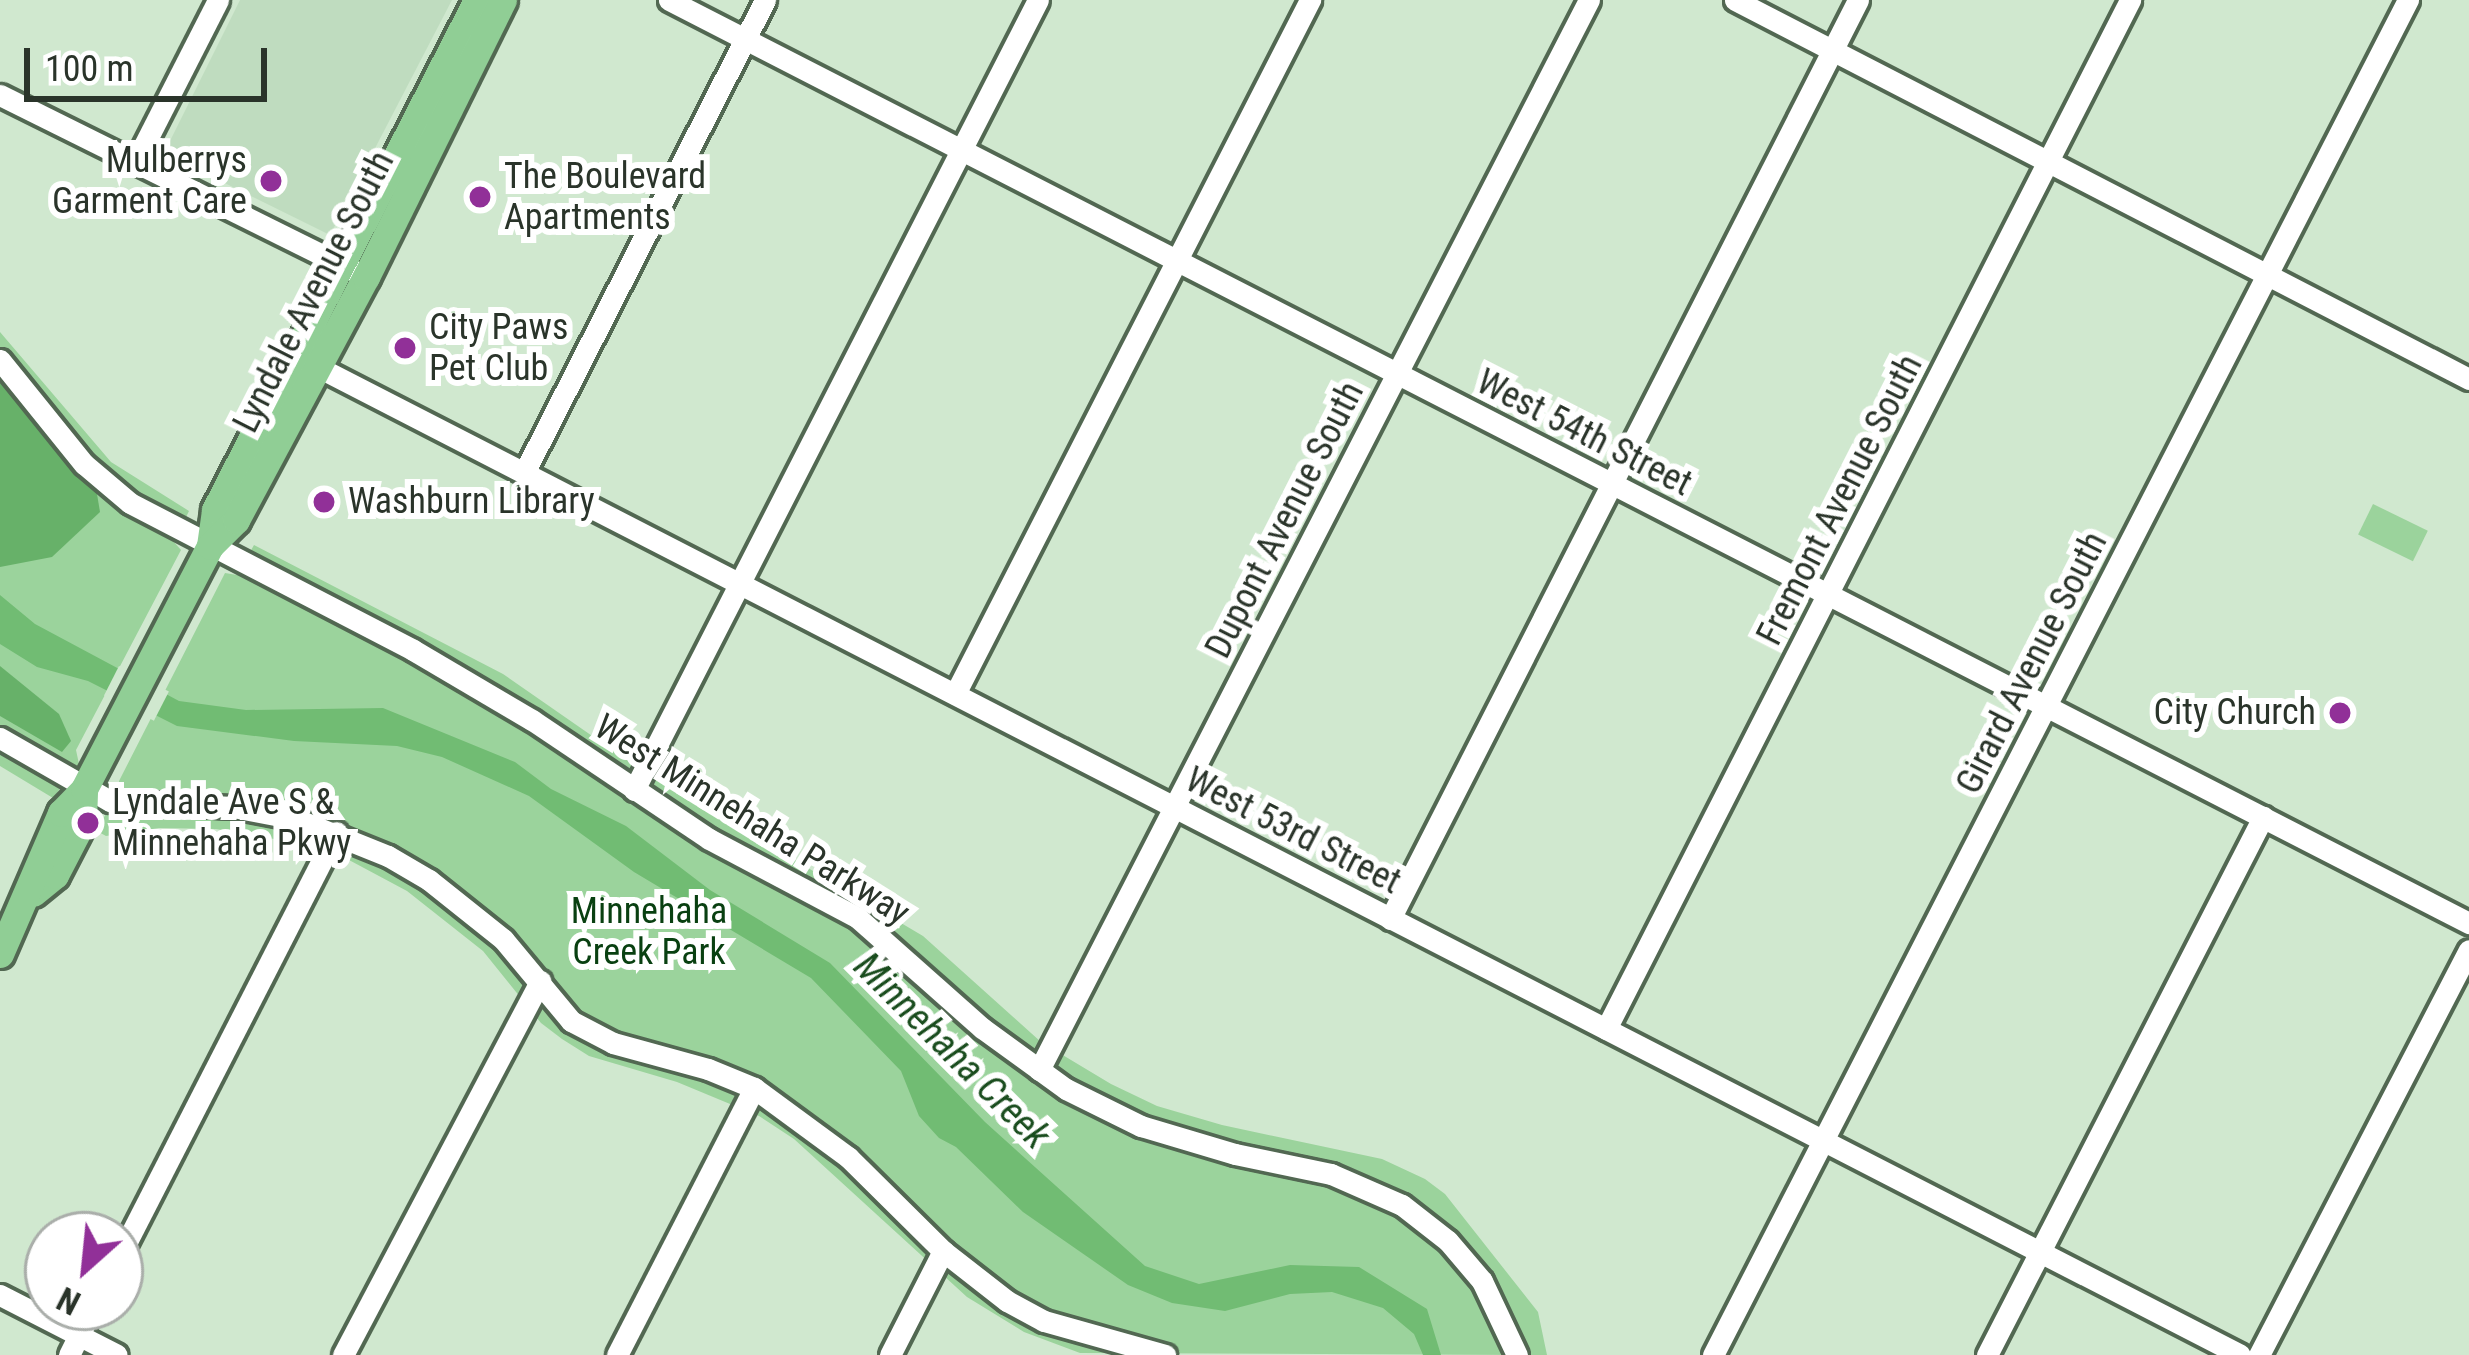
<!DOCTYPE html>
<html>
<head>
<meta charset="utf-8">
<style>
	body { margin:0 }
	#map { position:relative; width:2469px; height:1355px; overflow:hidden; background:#d0e8cf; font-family:"Roboto Condensed",sans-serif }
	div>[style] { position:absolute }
	.built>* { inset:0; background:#bfdcbf }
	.green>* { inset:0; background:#9bd39c; transform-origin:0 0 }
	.forest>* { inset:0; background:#67b169 }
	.water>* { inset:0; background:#71bc73 }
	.pier>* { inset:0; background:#d0e8cf; transform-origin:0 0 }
	.roads { filter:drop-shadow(3px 0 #526852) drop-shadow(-3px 0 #526852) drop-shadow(0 3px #526852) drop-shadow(0 -3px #526852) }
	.minor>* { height:21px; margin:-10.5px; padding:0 10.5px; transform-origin:10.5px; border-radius:10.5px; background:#fff }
	.major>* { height:27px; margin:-13.5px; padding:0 13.5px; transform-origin:13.5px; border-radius:13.5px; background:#90ce95 }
	.dots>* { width:33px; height:33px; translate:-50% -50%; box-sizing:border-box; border:6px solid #fff; border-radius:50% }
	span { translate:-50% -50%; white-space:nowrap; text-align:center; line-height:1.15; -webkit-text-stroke:12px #fff; paint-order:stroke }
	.poi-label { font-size:36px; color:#2a342a }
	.right { translate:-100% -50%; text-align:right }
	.left { translate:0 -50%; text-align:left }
	.street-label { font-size:36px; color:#2a342a }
	.park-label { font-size:36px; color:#094011 }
	.water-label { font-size:39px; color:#194c1d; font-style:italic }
	.north { position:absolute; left:24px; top:1211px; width:120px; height:120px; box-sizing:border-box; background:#fff; border:3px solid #aaaeaa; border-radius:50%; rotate:207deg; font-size:33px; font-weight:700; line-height:48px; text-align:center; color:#2a342a }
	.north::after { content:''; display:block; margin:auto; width:42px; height:54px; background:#913098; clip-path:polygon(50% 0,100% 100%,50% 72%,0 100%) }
	.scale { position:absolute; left:24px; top:48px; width:243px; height:54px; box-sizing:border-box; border:6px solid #2a342a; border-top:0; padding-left:15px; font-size:36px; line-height:42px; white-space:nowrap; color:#2a342a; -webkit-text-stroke:9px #fff; paint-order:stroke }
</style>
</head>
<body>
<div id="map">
	<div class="built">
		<div style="clip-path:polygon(240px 0,452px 0,330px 235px,164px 153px)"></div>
	</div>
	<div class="green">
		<div style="clip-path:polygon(0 332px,111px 462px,189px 511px,174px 542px,181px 550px,76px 750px,79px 764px,53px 798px,0 766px)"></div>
		<div style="left:2373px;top:504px;width:61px;height:34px;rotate:26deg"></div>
		<div style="clip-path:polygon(254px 545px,503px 674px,634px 765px,923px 936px,1041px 1042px,1111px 1084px,1157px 1106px,1222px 1125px,1382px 1159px,1425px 1179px,1445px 1194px,1538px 1312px,1547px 1355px,1080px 1353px,1024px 1332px,967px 1297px,794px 1139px,759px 1116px,677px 1082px,589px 1056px,562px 1039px,541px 1023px,483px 951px,407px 891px,349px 860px,303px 844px,216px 829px,159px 828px,106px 836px,95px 830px,120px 794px,119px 781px,225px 573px,237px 575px)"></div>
	</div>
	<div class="forest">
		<div style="clip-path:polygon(0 376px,96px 488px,100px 512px,52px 557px,0 567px)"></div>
		<div style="clip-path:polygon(0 666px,59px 714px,71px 741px,62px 752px,0 716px)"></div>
	</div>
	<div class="water">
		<div style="clip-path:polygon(0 595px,35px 624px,179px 701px,246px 710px,383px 708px,515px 762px,551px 789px,626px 826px,710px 890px,830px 963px,985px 1122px,1145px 1266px,1199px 1284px,1290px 1265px,1359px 1267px,1427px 1309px,1441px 1355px,1423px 1355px,1414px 1334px,1383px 1308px,1332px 1292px,1290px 1294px,1225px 1311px,1172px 1303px,1128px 1285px,1023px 1212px,956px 1147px,939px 1138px,919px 1116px,901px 1071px,811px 978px,634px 872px,529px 796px,442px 757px,397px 746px,294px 741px,177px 726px,88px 681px,37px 667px,0 644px)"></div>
	</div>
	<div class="pier">
		<div style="left:119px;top:666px;width:56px;height:33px;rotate:27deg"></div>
	</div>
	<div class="roads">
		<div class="minor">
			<div style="left:669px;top:0;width:2023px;rotate:27.15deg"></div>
			<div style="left:1735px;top:0;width:826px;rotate:27.31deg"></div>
			<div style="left:0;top:95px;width:395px;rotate:26.4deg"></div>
			<div style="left:135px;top:163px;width:183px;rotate:-63deg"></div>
			<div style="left:0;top:360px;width:134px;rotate:51.1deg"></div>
			<div style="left:84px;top:464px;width:60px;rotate:40.3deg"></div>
			<div style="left:130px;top:503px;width:319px;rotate:27.4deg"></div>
			<div style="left:413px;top:650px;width:138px;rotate:30.5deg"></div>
			<div style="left:532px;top:720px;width:213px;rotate:33.9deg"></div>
			<div style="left:709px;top:839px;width:169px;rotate:27.9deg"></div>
			<div style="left:858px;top:918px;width:166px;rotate:41.6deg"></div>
			<div style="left:982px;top:1028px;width:104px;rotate:36deg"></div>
			<div style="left:1066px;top:1089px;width:84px;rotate:26.3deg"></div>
			<div style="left:1141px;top:1126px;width:98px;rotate:16.6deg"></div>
			<div style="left:1235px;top:1154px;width:98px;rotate:11.8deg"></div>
			<div style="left:1331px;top:1174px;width:77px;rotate:23.6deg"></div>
			<div style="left:1402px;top:1205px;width:58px;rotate:38deg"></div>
			<div style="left:1448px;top:1241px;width:52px;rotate:49.6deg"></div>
			<div style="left:1482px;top:1281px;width:82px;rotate:64.7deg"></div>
			<div style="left:316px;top:366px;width:2163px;rotate:27.2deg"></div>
			<div style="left:524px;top:473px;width:531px;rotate:-63deg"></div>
			<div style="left:955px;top:694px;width:780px;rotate:-62.91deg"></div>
			<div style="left:0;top:738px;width:127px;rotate:29.8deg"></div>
			<div style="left:110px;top:801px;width:123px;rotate:2.8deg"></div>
			<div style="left:233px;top:807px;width:64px;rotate:10.8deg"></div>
			<div style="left:296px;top:819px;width:99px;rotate:21.9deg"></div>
			<div style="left:388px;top:856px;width:48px;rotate:30.3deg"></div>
			<div style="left:429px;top:880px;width:95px;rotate:38.6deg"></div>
			<div style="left:503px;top:939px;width:107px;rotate:50.3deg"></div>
			<div style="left:571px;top:1021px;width:47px;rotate:27.6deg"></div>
			<div style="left:613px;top:1043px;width:98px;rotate:15.3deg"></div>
			<div style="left:708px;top:1069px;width:50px;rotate:22.4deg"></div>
			<div style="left:754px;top:1088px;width:117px;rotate:36.3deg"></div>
			<div style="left:848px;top:1157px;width:134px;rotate:44.7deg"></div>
			<div style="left:943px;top:1251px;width:81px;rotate:38deg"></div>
			<div style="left:1007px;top:1301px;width:42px;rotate:28.4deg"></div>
			<div style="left:1044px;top:1321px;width:126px;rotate:15.7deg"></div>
			<div style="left:634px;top:790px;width:887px;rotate:-62.92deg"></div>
			<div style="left:1390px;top:919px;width:1031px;rotate:-63.01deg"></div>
			<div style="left:1606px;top:1029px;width:1155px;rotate:-63.01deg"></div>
			<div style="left:1039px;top:1070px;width:1203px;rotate:-62.8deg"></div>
			<div style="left:120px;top:1255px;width:475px;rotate:-62.9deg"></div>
			<div style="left:0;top:1295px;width:131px;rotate:27.1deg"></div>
			<div style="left:69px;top:1355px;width:54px;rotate:-63.4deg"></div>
			<div style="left:343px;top:1355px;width:423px;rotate:-62.2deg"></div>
			<div style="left:617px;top:1355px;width:300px;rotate:-62.8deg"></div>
			<div style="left:890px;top:1355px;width:117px;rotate:-63deg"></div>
			<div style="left:1713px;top:1355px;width:1523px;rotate:-62.85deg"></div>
			<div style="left:1987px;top:1355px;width:605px;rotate:-62.84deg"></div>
			<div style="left:2259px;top:1355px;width:456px;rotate:-62.6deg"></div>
		</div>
		<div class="major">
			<div style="left:210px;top:546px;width:36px;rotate:-82deg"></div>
			<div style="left:215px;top:510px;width:573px;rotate:-62.81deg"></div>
			<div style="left:33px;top:893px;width:28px;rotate:-39deg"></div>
			<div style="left:55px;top:875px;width:61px;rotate:-62.6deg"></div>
			<div style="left:83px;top:821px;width:32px;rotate:-88deg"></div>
			<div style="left:0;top:954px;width:154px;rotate:-66.6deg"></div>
			<div style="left:61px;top:813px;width:33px;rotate:-46deg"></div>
			<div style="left:84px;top:789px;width:274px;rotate:-62.6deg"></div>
			<div style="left:210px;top:546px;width:37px;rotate:-45deg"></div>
			<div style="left:236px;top:520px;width:276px;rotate:-61.9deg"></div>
			<div style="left:366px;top:277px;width:309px;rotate:-63.7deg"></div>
		</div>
	</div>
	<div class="dots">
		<div style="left:271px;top:181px;background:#913098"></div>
		<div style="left:480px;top:197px;background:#913098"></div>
		<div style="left:405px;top:348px;background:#913098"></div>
		<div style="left:324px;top:502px;background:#913098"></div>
		<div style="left:2340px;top:713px;background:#913098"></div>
		<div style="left:88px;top:823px;background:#913098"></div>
	</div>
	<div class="poi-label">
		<span class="right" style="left:247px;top:181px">Mulberrys<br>Garment Care</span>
		<span class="left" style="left:504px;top:197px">The Boulevard<br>Apartments</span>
		<span class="left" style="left:429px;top:348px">City Paws<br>Pet Club</span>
		<span class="left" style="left:348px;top:502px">Washburn Library</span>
		<span class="right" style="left:2316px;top:713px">City Church</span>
		<span class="left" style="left:112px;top:823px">Lyndale Ave S &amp;<br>Minnehaha Pkwy</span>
	</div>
	<div class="street-label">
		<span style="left:314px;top:292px;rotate:-63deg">Lyndale Avenue South</span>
		<span style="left:1584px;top:433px;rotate:27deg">West 54th Street</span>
		<span style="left:1840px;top:500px;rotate:-63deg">Fremont Avenue South</span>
		<span style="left:1285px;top:520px;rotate:-63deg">Dupont Avenue South</span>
		<span style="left:2032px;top:663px;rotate:-63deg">Girard Avenue South</span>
		<span style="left:752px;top:820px;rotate:32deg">West Minnehaha Parkway</span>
		<span style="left:1293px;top:831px;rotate:27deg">West 53rd Street</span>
	</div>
	<div class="park-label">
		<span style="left:649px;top:932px">Minnehaha<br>Creek Park</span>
	</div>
	<div class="water-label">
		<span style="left:952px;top:1051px;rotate:45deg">Minnehaha Creek</span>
	</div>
	<div class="north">N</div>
	<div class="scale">100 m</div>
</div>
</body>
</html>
